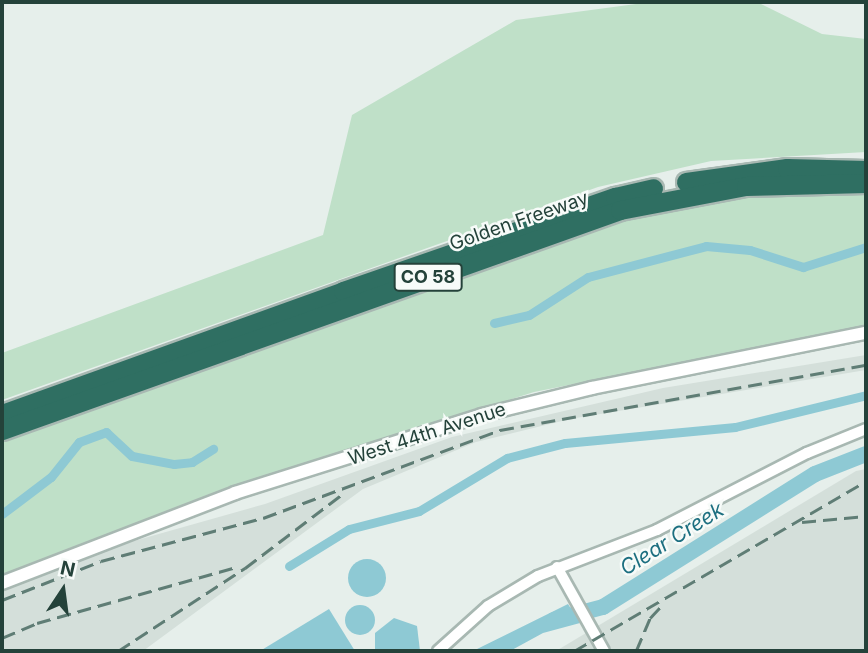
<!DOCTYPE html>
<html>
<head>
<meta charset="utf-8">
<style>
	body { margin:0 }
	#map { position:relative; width:868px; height:653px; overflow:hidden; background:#e6efeb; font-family:Inter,sans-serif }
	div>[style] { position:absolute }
	.built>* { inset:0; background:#d4dfda }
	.green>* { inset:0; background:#bfe0c8 }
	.water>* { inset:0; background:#8ec9d4 }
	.round { border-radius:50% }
	.canal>* { height:9px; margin:-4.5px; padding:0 4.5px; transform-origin:4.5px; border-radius:4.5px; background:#8ec9d4 }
	.river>* { height:16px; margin:-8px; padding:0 8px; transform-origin:8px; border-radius:8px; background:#8ec9d4 }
	.roads { filter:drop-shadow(2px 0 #a8b8b2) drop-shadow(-2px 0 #a8b8b2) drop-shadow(0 2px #a8b8b2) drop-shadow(0 -2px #a8b8b2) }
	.minor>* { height:10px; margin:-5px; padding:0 5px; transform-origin:5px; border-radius:5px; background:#fff }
	.tertiary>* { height:12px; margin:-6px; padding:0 6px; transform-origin:6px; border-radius:6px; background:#fff }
	.motorway>* { height:19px; margin:-9.5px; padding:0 9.5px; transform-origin:9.5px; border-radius:9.5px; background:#2f6f62 }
	.rail>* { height:2.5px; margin-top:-1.25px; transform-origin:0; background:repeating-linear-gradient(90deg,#5f7d75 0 14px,transparent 0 21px) }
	span { translate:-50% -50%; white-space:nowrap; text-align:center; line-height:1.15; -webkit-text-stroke:5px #f7fbf9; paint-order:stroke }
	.shield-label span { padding:2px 5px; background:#f7fbf9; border:2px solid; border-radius:5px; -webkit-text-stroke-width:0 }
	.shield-label { font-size:18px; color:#24423a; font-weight:700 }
	.street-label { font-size:19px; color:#24423a }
	.water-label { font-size:21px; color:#1c6f80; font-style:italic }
	.frame { position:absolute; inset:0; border:4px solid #24423a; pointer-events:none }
	.north { position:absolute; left:28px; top:555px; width:70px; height:70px; -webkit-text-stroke:5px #f7fbf9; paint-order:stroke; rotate:13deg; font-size:19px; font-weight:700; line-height:28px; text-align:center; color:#24423a }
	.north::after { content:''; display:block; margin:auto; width:24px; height:32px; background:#24423a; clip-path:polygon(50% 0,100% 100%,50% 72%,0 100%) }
</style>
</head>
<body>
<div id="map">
	<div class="built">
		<div style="clip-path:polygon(866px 355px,866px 370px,570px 419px,476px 442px,363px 489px,143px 651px,2px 651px,2px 586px,63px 561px,265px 504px,452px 437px,663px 388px)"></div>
		<div style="clip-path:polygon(866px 469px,866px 651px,556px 651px,856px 471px)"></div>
	</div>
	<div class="green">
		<div style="clip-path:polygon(651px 2px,757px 2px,822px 34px,866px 39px,866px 152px,711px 161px,598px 187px,2px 400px,2px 353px,323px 235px,352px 115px,516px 20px)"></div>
		<div style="clip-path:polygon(761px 193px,866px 194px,866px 326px,534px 392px,194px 501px,2px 575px,2px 435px,531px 247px,629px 217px)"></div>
	</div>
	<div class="water">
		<div class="round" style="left:348px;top:559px;width:38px;height:38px"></div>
		<div style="clip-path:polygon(568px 604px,580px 623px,543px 633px,510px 651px,473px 651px)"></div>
		<div class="round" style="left:345px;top:605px;width:30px;height:30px"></div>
		<div style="clip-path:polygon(329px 609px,355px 651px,260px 651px)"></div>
		<div style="clip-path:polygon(394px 618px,417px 626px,420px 651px,375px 651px,375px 633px)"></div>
	</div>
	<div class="canal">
		<div style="left:494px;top:323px;width:36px;rotate:-13deg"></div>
		<div style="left:529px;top:315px;width:70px;rotate:-32.8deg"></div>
		<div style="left:588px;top:277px;width:122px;rotate:-14.7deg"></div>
		<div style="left:706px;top:246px;width:44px;rotate:5.2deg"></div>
		<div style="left:750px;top:250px;width:56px;rotate:17.8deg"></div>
		<div style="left:803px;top:267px;width:66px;rotate:-17.6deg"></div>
		<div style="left:2px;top:514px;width:61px;rotate:-37.1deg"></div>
		<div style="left:51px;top:477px;width:45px;rotate:-51.3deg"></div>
		<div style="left:79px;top:442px;width:29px;rotate:-20deg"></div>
		<div style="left:106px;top:432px;width:35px;rotate:43deg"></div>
		<div style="left:132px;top:456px;width:43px;rotate:10.8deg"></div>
		<div style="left:174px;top:464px;width:18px;rotate:-6deg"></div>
		<div style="left:192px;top:462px;width:25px;rotate:-32deg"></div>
		<div style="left:289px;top:566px;width:70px;rotate:-31.7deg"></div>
		<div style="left:349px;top:529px;width:72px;rotate:-14.4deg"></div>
		<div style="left:419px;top:511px;width:103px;rotate:-31.1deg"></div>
		<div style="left:507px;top:458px;width:60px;rotate:-14.5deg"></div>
		<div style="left:565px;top:443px;width:171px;rotate:-5.4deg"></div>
		<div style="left:735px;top:427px;width:135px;rotate:-13.7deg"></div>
	</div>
	<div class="river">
		<div style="left:554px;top:620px;width:51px;rotate:-14.9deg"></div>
		<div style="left:603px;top:607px;width:250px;rotate:-32.1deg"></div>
		<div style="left:815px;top:474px;width:55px;rotate:-21.4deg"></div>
	</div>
	<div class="roads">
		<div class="minor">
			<div style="left:557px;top:567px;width:96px;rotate:60.8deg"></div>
			<div style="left:438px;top:651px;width:67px;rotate:-42deg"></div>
			<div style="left:488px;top:606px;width:58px;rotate:-31deg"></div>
			<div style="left:538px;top:576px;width:128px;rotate:-21.1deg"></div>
			<div style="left:657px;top:530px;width:169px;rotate:-27.2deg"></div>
			<div style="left:807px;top:453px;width:64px;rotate:-22.1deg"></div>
		</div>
		<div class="tertiary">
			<div style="left:2px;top:583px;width:250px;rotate:-21.1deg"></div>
			<div style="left:235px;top:493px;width:259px;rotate:-17.5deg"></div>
			<div style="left:482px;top:415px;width:113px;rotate:-13.8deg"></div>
			<div style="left:592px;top:388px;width:279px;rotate:-11.4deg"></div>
		</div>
		<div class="motorway">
			<div style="left:686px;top:182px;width:102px;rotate:-7.9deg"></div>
			<div style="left:787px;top:168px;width:79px;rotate:1.5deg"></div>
			<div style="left:2px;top:414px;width:363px;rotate:-19.8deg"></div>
			<div style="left:343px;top:291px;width:288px;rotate:-19.1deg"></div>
			<div style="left:615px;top:197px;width:39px;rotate:-13deg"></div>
			<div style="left:2px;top:430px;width:656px;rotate:-19.6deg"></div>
			<div style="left:620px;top:210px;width:128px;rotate:-10.8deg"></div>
			<div style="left:746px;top:186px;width:120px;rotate:-1.4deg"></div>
		</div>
	</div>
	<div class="rail">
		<div style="left:802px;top:522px;width:64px;rotate:-5.4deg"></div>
		<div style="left:2px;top:600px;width:106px;rotate:-21.5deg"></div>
		<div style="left:101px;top:561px;width:168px;rotate:-14.9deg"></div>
		<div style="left:263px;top:518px;width:253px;rotate:-20.4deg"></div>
		<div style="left:500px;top:430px;width:372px;rotate:-10.1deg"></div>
		<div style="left:2px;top:638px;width:38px;rotate:-23deg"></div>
		<div style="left:37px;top:623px;width:207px;rotate:-15.7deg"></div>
		<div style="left:118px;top:651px;width:152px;rotate:-33.2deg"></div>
		<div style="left:245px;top:568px;width:121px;rotate:-37.2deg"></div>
		<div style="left:574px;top:651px;width:338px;rotate:-30.2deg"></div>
		<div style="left:636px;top:651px;width:36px;rotate:-67deg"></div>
		<div style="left:650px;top:618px;width:16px;rotate:-47deg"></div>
	</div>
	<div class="shield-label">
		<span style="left:428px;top:277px">CO 58</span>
	</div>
	<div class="street-label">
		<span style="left:519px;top:221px;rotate:-19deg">Golden Freeway</span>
		<span style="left:427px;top:434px;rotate:-18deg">West 44th Avenue</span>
	</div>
	<div class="water-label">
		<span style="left:672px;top:539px;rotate:-32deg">Clear Creek</span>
	</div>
	<div class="frame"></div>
	<div class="north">N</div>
</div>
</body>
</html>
